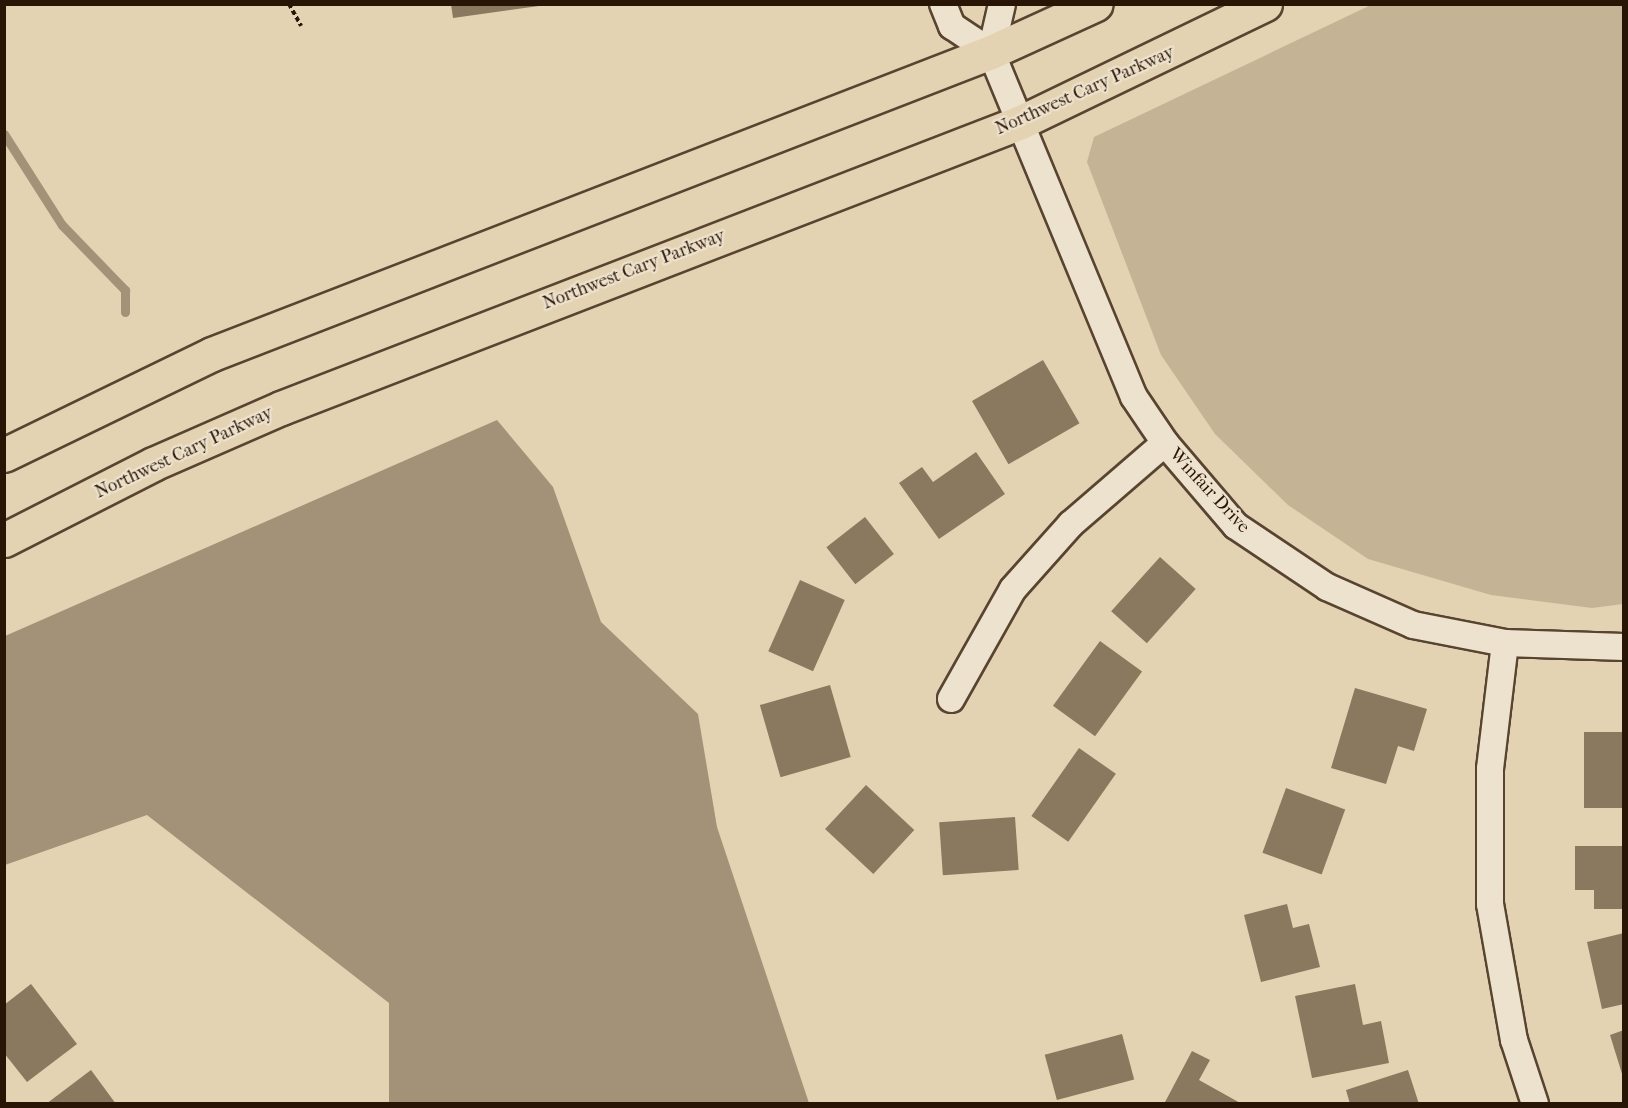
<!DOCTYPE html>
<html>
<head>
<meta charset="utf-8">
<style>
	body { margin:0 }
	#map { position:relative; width:1628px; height:1108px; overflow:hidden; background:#e4d3b2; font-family:"IM FELL French Canon",serif }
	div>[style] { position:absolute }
	.green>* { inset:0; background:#c4b395 }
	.water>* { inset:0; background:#a49278 }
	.stream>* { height:9px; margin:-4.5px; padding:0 4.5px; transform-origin:4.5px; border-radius:4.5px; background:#a49278 }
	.building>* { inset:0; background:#8a785f; transform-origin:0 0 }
	.path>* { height:4px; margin-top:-2px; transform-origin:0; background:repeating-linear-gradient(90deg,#291506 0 4.5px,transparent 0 7.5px) }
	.roads { filter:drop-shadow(2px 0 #584431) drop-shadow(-2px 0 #584431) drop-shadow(0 2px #584431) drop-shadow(0 -2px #584431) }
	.street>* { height:26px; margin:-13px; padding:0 13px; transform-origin:13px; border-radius:13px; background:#ede2cd }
	.primary>* { height:33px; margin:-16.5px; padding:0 16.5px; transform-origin:16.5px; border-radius:16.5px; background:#e4d3b2 }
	span { translate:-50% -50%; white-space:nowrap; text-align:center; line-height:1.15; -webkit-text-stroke:4.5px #ede2cd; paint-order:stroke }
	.street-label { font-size:18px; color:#291506 }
	.frame { position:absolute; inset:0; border:6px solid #291506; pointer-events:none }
</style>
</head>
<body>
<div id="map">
	<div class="green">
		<div style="clip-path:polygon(1373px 4px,1623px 5px,1623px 604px,1592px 608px,1491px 595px,1368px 559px,1288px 505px,1215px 434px,1161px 355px,1087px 162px,1094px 137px)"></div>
	</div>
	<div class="water">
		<div style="clip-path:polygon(497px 420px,553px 487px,601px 622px,698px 714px,717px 827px,809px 1103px,389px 1103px,389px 1003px,147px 815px,5px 865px,5px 636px)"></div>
	</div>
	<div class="stream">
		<div style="left:4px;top:134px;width:108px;rotate:57.5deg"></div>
		<div style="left:62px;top:225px;width:91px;rotate:45.9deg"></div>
		<div style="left:125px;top:290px;width:22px;rotate:90deg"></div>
	</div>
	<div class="building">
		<div style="clip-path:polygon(451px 4px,539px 4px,539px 6px,453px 18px)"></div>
		<div style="left:1043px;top:360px;width:73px;height:82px;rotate:60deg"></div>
		<div style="clip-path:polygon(976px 452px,1005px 494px,939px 539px,899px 483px,922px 467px,933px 482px)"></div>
		<div style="left:865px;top:517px;width:47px;height:49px;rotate:52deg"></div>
		<div style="left:1160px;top:557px;width:48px;height:73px;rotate:42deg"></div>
		<div style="left:800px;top:580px;width:49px;height:78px;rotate:24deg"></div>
		<div style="left:1100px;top:641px;width:52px;height:80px;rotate:36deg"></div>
		<div style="left:830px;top:685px;width:75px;height:73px;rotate:74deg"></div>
		<div style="clip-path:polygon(1355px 688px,1427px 709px,1414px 751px,1398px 746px,1386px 784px,1331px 768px)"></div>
		<div style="left:1584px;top:732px;width:40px;height:76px"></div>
		<div style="left:1079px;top:748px;width:45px;height:83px;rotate:35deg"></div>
		<div style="left:866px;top:785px;width:66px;height:60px;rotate:43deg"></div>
		<div style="left:1286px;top:788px;width:63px;height:69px;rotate:20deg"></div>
		<div style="left:1015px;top:817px;width:53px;height:76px;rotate:86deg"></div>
		<div style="clip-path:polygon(1575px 846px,1624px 846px,1624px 909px,1594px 909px,1594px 890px,1575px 890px)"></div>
		<div style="clip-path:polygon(1287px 904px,1293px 928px,1309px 924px,1320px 967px,1261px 982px,1244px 915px)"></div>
		<div style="clip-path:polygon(1624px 933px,1624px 1004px,1602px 1009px,1587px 942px)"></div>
		<div style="clip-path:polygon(31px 984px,77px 1044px,27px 1082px,4px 1053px,4px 1005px)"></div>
		<div style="clip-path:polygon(1355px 984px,1363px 1025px,1381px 1021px,1389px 1063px,1312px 1078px,1295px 996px)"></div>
		<div style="clip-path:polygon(1624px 1030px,1624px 1077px,1623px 1077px,1610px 1035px)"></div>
		<div style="left:1122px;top:1034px;width:47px;height:80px;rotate:75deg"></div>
		<div style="clip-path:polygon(1192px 1051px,1210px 1060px,1199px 1080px,1242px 1104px,1164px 1104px)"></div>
		<div style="clip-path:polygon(91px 1070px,116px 1104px,46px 1104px)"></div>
		<div style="clip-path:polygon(1408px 1070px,1419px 1104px,1350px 1104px,1346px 1090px)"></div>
	</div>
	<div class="path">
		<div style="left:289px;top:4px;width:25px;rotate:61deg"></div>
	</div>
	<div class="roads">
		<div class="street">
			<div style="left:943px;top:4px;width:24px;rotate:68deg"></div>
			<div style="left:952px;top:26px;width:47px;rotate:33.7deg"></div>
			<div style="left:991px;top:52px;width:373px;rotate:67.5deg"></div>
			<div style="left:1134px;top:397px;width:55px;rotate:56deg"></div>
			<div style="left:1165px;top:443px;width:109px;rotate:49.5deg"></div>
			<div style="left:1236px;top:526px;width:110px;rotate:33.8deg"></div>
			<div style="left:1327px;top:587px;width:94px;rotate:23.8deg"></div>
			<div style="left:1413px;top:625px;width:94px;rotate:11.1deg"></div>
			<div style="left:1505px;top:643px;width:119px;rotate:1.9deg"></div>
			<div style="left:991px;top:52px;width:49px;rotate:-77.1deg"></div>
			<div style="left:1505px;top:643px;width:127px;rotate:96.8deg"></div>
			<div style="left:1490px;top:769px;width:135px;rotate:90deg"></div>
			<div style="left:1490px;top:904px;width:138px;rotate:80deg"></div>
			<div style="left:1514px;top:1040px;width:67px;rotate:71.8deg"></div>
			<div style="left:951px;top:699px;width:126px;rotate:-60.6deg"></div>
			<div style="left:1013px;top:589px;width:87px;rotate:-48.3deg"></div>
			<div style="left:1071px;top:524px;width:124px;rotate:-40.8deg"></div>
		</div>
		<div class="primary">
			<div style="left:4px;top:455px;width:231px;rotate:-25.9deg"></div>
			<div style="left:212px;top:354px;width:835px;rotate:-21.19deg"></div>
			<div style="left:991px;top:52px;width:115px;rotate:-24.6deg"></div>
			<div style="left:4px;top:540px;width:167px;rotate:-27deg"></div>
			<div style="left:153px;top:464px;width:140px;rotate:-23.6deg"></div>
			<div style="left:281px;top:408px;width:793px;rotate:-21.13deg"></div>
			<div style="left:1021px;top:122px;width:271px;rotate:-25.8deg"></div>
		</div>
	</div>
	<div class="street-label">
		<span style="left:1085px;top:91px;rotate:-24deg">Northwest Cary Parkway</span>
		<span style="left:634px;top:270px;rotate:-21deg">Northwest Cary Parkway</span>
		<span style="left:184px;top:453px;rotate:-25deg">Northwest Cary Parkway</span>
		<span style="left:1209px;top:491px;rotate:47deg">Winfair Drive</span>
	</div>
	<div class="frame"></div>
</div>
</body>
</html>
